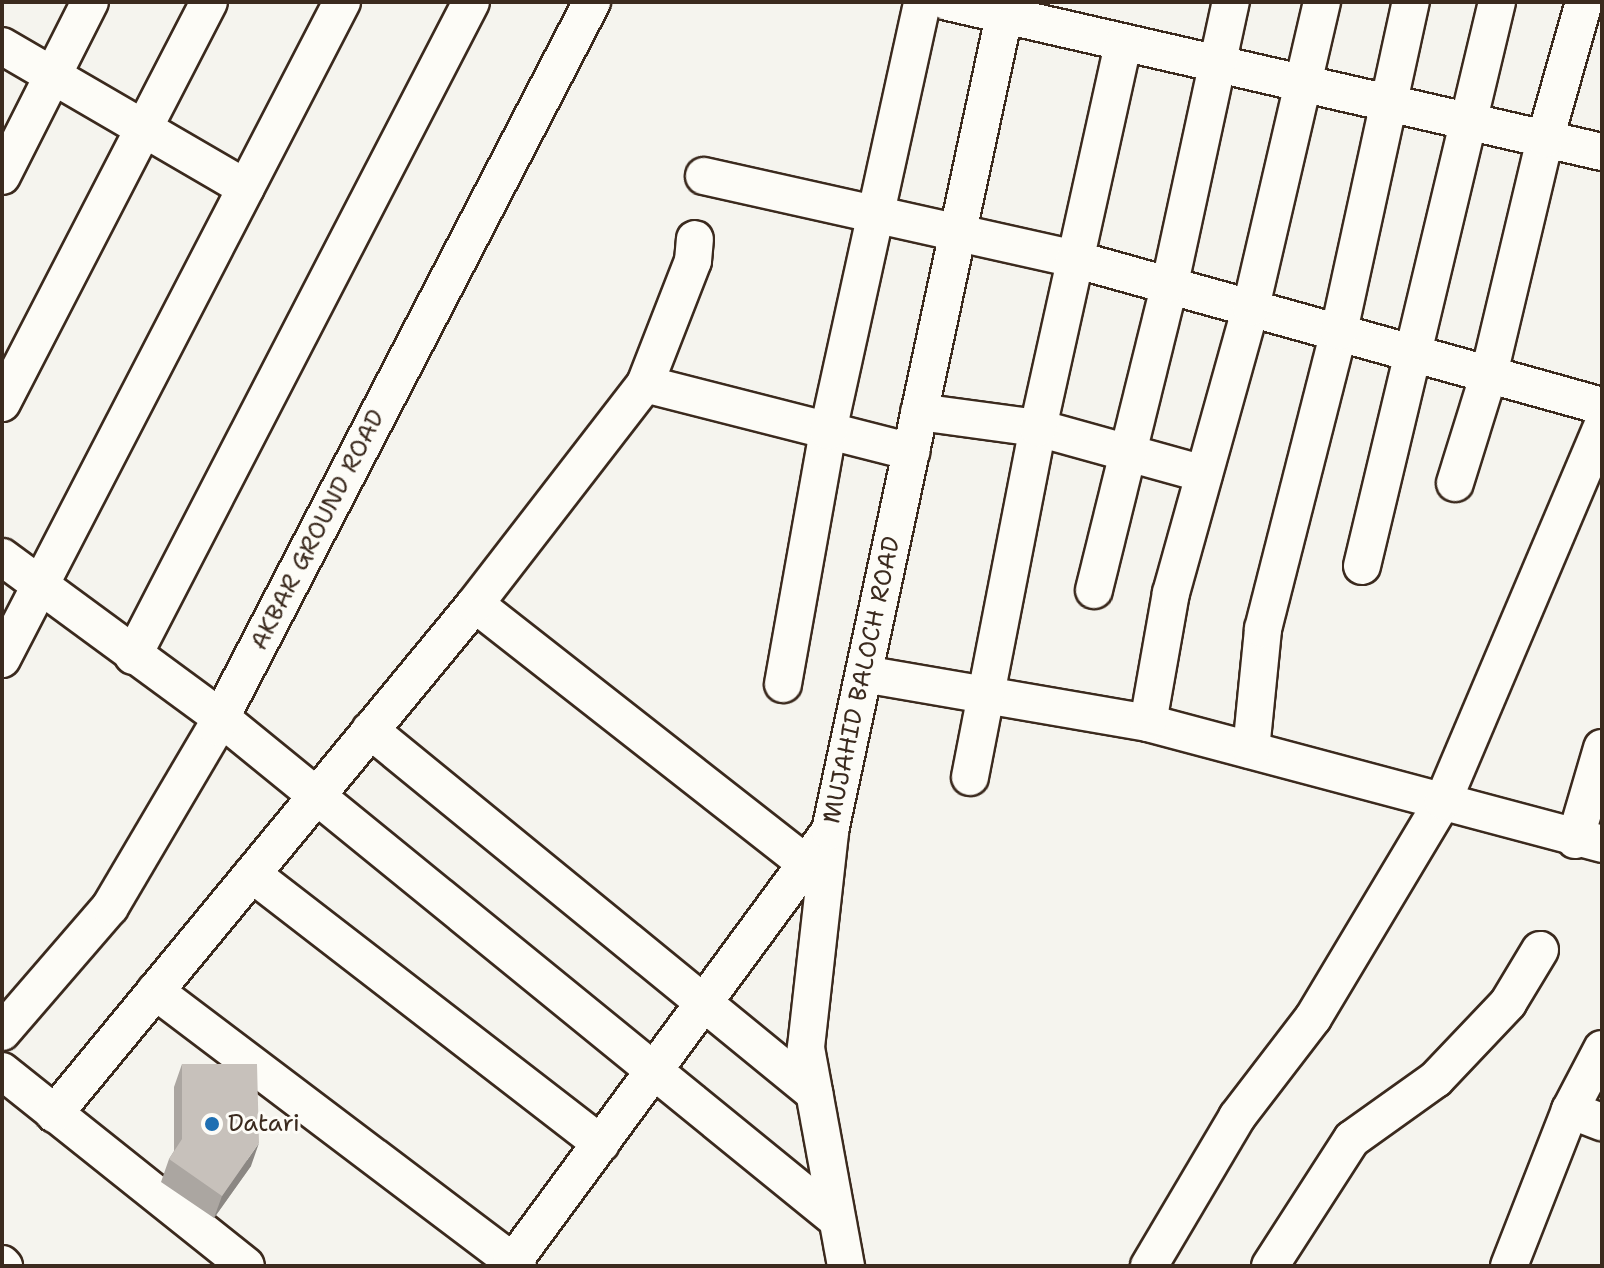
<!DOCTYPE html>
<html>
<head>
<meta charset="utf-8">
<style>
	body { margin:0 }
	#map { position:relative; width:1604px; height:1268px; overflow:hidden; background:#f5f4ee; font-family:"Shantell Sans",sans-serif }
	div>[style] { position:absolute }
	.roads { filter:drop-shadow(2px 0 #3b2a1e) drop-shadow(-2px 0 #3b2a1e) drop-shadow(0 2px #3b2a1e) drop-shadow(0 -2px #3b2a1e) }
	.street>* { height:36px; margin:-18px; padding:0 18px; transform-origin:18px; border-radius:18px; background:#fdfcf7 }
	.wall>* { inset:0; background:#aba6a1 }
	.shaded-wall>* { inset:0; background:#8b8783 }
	.building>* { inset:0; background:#c7c1bb }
	.dots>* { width:22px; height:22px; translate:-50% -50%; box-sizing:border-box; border:4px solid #fdfcf7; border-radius:50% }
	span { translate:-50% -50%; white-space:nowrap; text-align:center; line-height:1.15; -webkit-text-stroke:6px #fdfcf7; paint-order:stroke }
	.street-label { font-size:24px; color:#3b2a1e }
	.poi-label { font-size:24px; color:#3b2a1e }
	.left { translate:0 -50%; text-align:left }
	.frame { position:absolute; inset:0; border:4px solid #3b2a1e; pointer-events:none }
</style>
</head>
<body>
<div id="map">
	<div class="roads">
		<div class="street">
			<div style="left:948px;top:2px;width:671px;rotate:12.92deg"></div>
			<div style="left:2px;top:46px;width:282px;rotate:30.2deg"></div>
			<div style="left:2px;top:176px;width:195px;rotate:-63.2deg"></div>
			<div style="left:704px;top:176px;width:379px;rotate:12.6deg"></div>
			<div style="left:1074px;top:259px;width:548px;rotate:15.56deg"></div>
			<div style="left:645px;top:384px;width:275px;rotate:14.3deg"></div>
			<div style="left:2px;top:403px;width:451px;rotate:-62.7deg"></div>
			<div style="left:919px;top:412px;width:120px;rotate:7.7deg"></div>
			<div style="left:1038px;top:428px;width:172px;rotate:15.5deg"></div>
			<div style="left:1455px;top:483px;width:114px;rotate:-72.7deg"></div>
			<div style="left:1489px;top:374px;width:242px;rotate:-76.6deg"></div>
			<div style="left:1545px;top:139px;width:142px;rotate:-74.1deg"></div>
			<div style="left:2px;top:557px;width:272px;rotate:36.3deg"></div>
			<div style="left:221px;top:718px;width:793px;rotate:39.17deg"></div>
			<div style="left:1362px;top:566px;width:580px;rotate:-76.54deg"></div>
			<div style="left:1094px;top:590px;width:316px;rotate:-76.1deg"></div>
			<div style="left:1170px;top:283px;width:288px;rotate:-77.8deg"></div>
			<div style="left:475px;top:604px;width:421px;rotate:38.1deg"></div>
			<div style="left:133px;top:656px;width:736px;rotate:-62.67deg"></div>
			<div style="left:2px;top:659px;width:740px;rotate:-62.64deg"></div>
			<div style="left:864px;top:674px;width:288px;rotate:9.8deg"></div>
			<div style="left:1148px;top:723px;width:470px;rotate:14.9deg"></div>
			<div style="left:783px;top:684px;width:257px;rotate:-79.9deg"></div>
			<div style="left:828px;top:431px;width:439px;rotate:-77.6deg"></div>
			<div style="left:1148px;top:723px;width:132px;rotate:-80deg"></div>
			<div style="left:1171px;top:593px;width:297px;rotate:-74.4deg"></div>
			<div style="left:1251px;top:307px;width:313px;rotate:-76.9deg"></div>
			<div style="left:370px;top:730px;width:574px;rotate:39.27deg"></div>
			<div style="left:1251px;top:750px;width:122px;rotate:-84.3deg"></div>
			<div style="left:1263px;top:629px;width:308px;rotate:-75.7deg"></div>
			<div style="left:1339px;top:331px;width:337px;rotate:-77.7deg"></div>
			<div style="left:970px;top:777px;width:356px;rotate:-79deg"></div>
			<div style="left:1038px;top:428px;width:393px;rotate:-77.5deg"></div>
			<div style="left:830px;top:833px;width:216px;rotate:96.4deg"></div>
			<div style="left:806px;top:1048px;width:222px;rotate:79.6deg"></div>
			<div style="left:1575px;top:840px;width:96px;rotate:-73.6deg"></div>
			<div style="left:252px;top:874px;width:441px;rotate:37.7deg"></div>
			<div style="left:155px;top:991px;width:455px;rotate:37.1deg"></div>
			<div style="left:2px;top:1032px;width:165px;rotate:-49.2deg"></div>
			<div style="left:110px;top:907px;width:209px;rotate:-59.5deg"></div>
			<div style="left:216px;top:727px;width:817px;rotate:-62.59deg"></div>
			<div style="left:2px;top:1071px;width:312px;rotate:38.6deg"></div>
			<div style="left:1570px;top:1110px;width:34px;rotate:21deg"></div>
			<div style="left:54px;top:1114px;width:661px;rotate:-50.46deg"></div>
			<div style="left:475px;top:604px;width:278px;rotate:-52.3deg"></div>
			<div style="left:645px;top:384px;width:132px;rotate:-68.7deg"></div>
			<div style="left:693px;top:261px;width:22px;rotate:-85deg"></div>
			<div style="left:2px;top:1264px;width:3px;rotate:45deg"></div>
			<div style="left:510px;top:1266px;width:540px;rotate:-53.66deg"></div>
			<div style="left:830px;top:831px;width:848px;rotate:-77.95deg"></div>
			<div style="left:1149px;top:1266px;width:173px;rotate:-59.4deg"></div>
			<div style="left:1237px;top:1117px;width:125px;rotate:-52.5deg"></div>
			<div style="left:1313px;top:1018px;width:253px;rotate:-59.1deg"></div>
			<div style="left:1443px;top:801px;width:406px;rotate:-67deg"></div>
			<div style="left:1270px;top:1266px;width:151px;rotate:-57.2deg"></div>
			<div style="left:1352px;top:1139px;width:103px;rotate:-35.5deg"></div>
			<div style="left:1436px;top:1079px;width:105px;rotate:-46.5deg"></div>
			<div style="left:1508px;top:1003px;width:62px;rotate:-58.9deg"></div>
			<div style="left:1509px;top:1266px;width:168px;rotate:-68.6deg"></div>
			<div style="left:1570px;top:1110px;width:69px;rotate:-62.3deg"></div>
		</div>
	</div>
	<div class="wall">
		<div style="clip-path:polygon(182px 1064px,251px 1166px,214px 1218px,161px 1182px,169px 1159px,174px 1151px,174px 1087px)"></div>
	</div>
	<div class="shaded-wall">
		<div style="clip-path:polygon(259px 1143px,251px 1166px,214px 1218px,222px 1196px)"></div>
	</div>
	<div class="building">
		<div style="clip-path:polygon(182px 1064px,257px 1064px,259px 1143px,222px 1196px,169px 1159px,182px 1139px)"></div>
	</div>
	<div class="dots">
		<div style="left:212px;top:1124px;background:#1f6fb2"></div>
	</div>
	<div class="street-label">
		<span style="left:318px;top:530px;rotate:-63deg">AKBAR GROUND ROAD</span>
		<span style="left:862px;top:680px;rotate:-78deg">MUJAHID BALOCH ROAD</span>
	</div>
	<div class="poi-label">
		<span class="left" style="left:228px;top:1124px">Datari</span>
	</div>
	<div class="frame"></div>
</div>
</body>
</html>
